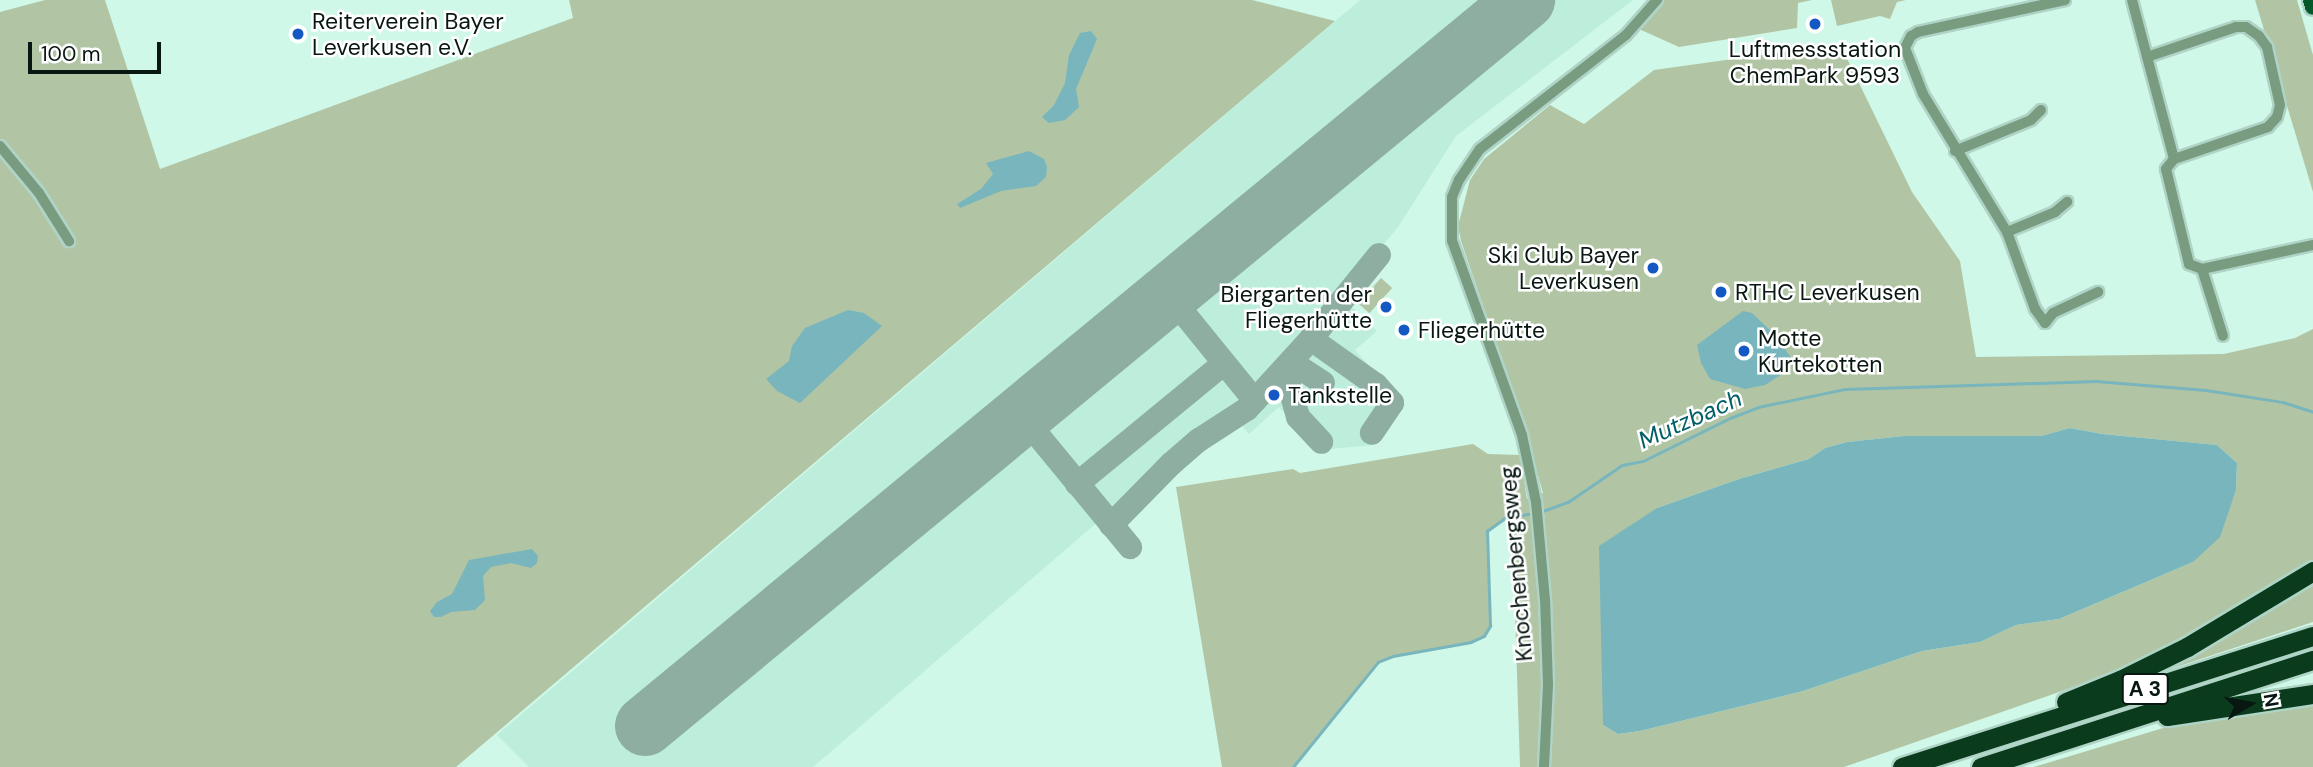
<!DOCTYPE html>
<html>
<head>
<meta charset="utf-8">
<style>
	body { margin:0 }
	#map { position:relative; width:2313px; height:767px; overflow:hidden; background:#cff8e8; font-family:"DM Sans",sans-serif }
	div>[style] { position:absolute }
	.built>* { inset:0; background:#bceedb }
	.green>* { inset:0; background:#b1c5a5; transform-origin:0 0 }
	.water>* { inset:0; background:#78b5bd }
	.stream>* { height:2.5px; margin:-1.25px; padding:0 1.25px; transform-origin:1.25px; border-radius:1.25px; background:#78b5bd }
	.taxiway>* { height:24px; margin:-12px; padding:0 12px; transform-origin:12px; border-radius:12px; background:#8daea1 }
	.runway>* { height:60px; margin:-30px; padding:0 30px; transform-origin:30px; border-radius:30px; background:#8daea1 }
	.roads { filter:drop-shadow(2px 0 #afd4c6) drop-shadow(-2px 0 #afd4c6) drop-shadow(0 2px #afd4c6) drop-shadow(0 -2px #afd4c6) }
	.street>* { height:10px; margin:-5px; padding:0 5px; transform-origin:5px; border-radius:5px; background:#799c81 }
	.primary>* { height:16px; margin:-8px; padding:0 8px; transform-origin:8px; border-radius:8px; background:#04592a }
	.highway>* { height:19px; margin:-9.5px; padding:0 9.5px; transform-origin:9.5px; border-radius:9.5px; background:#093b1c }
	.dots>* { width:19px; height:19px; translate:-50% -50%; box-sizing:border-box; border:4px solid #fff; border-radius:50% }
	span { translate:-50% -50%; white-space:nowrap; text-align:center; line-height:1.15; -webkit-text-stroke:5px #fff; paint-order:stroke }
	.shield-label span { padding:2px 5px; background:#fff; border:2px solid; border-radius:5px; -webkit-text-stroke-width:0 }
	.shield-label { font-size:21px; color:#081712; font-weight:700 }
	.poi-label { font-size:23px; color:#081712 }
	.left { translate:0 -50%; text-align:left }
	.right { translate:-100% -50%; text-align:right }
	.street-label { font-size:23px; color:#081712 }
	.water-label { font-size:24px; color:#015e67; font-style:italic }
	.north { position:absolute; left:2215px; top:669px; width:70px; height:70px; -webkit-text-stroke:5px #fff; paint-order:stroke; rotate:80deg; font-size:19px; font-weight:700; line-height:28px; text-align:center; color:#081712 }
	.north::after { content:''; display:block; margin:auto; width:24px; height:32px; background:#081712; clip-path:polygon(50% 0,100% 100%,50% 72%,0 100%) }
	.scale { position:absolute; left:28px; top:42px; width:133px; height:32px; box-sizing:border-box; border:4px solid #081712; border-top:0; padding-left:9px; font-size:21px; line-height:24px; white-space:nowrap; color:#081712; -webkit-text-stroke:5px #fff; paint-order:stroke }
</style>
</head>
<body>
<div id="map">
	<div class="built">
		<div style="clip-path:polygon(1360px 0,1633px 0,1456px 136px,1398px 227px,1341px 297px,1377px 331px,1355px 350px,1402px 403px,1374px 445px,1319px 450px,1279px 407px,1249px 434px,1228px 410px,813px 767px,529px 767px,497px 735px)"></div>
	</div>
	<div class="green">
		<div style="clip-path:polygon(45px 0,105px 0,160px 169px,573px 18px,569px 0,1252px 0,1335px 21px,456px 767px,0 767px,0 12px)"></div>
		<div style="clip-path:polygon(1661px 0,1812px 0,1798px 3px,1797px 28px,1679px 47px,1639px 29px)"></div>
		<div style="clip-path:polygon(1831px 0,1906px 0,1897px 2px,1890px 19px,1880px 16px,1837px 26px)"></div>
		<div style="clip-path:polygon(2255px 0,2297px 0,2313px 55px,2313px 192px)"></div>
		<div style="clip-path:polygon(evenodd,1840px 44px,1912px 192px,1960px 261px,1976px 357px,2224px 354px,2295px 338px,2313px 329px,2313px 563px,2163px 651px,2102px 677px,1844px 767px,1520px 767px,1512px 517px,1487px 531px,1490px 626px,1484px 636px,1471px 642px,1393px 656px,1378px 662px,1293px 767px,1222px 767px,1176px 487px,1293px 469px,1300px 473px,1473px 444px,1488px 454px,1520px 455px,1527px 499px,1543px 493px,1520px 413px,1461px 241px,1458px 226px,1470px 180px,1484px 159px,1550px 105px,1584px 124px,1654px 70px,1840px 44px,2070px 428px,2102px 434px,2217px 445px,2237px 463px,2236px 490px,2228px 511px,2193px 562px,2059px 619px,2016px 625px,1980px 642px,1922px 651px,1803px 691px,1640px 731px,1618px 734px,1603px 725px,1603px 635px,1657px 508px,1739px 479px,1809px 459px,1825px 448px,1847px 442px,1904px 436px,2041px 436px,2070px 428px)"></div>
		<div style="left:1381px;top:278px;width:15px;height:34px;rotate:42deg"></div>
		<div style="clip-path:polygon(2313px 577px,2313px 622px,2149px 676px)"></div>
		<div style="clip-path:polygon(2313px 700px,2313px 767px,2034px 767px,2193px 719px)"></div>
	</div>
	<div class="water">
		<div style="clip-path:polygon(1091px 31px,1097px 39px,1076px 89px,1079px 107px,1065px 120px,1049px 123px,1042px 117px,1054px 105px,1065px 83px,1069px 55px,1080px 33px)"></div>
		<div style="clip-path:polygon(1029px 151px,1044px 159px,1047px 167px,1046px 177px,1036px 186px,1001px 191px,960px 208px,957px 204px,981px 189px,993px 174px,986px 163px)"></div>
		<div style="clip-path:polygon(848px 310px,864px 313px,882px 326px,800px 403px,777px 391px,766px 379px,789px 361px,792px 346px,805px 328px)"></div>
		<div style="clip-path:polygon(1743px 311px,1752px 313px,1775px 335px,1792px 359px,1785px 372px,1765px 385px,1745px 389px,1710px 379px,1701px 363px,1697px 345px)"></div>
		<div style="clip-path:polygon(2070px 428px,2102px 434px,2217px 445px,2237px 463px,2236px 490px,2220px 537px,2193px 562px,2059px 619px,2016px 625px,1980px 642px,1922px 651px,1803px 691px,1640px 731px,1618px 734px,1603px 725px,1599px 546px,1657px 508px,1739px 479px,1809px 459px,1825px 448px,1847px 442px,1904px 436px,2041px 436px)"></div>
		<div style="clip-path:polygon(532px 549px,538px 556px,537px 563px,531px 568px,511px 563px,491px 567px,483px 576px,485px 600px,475px 610px,451px 612px,441px 617px,434px 617px,430px 611px,437px 602px,452px 594px,469px 560px)"></div>
	</div>
	<div class="stream">
		<div style="left:1540px;top:512px;width:30px;rotate:-20deg"></div>
		<div style="left:1568px;top:502px;width:65px;rotate:-34.4deg"></div>
		<div style="left:1622px;top:465px;width:21px;rotate:-11deg"></div>
		<div style="left:1643px;top:461px;width:97px;rotate:-26.3deg"></div>
		<div style="left:1730px;top:418px;width:30px;rotate:-21deg"></div>
		<div style="left:1758px;top:407px;width:89px;rotate:-11.7deg"></div>
		<div style="left:1845px;top:389px;width:251px;rotate:-1.8deg"></div>
		<div style="left:2096px;top:381px;width:110px;rotate:4.7deg"></div>
		<div style="left:2206px;top:390px;width:78px;rotate:8.9deg"></div>
		<div style="left:2283px;top:402px;width:32px;rotate:18deg"></div>
		<div style="left:1293px;top:767px;width:135px;rotate:-51deg"></div>
		<div style="left:1378px;top:662px;width:16px;rotate:-22deg"></div>
		<div style="left:1393px;top:656px;width:79px;rotate:-10.2deg"></div>
		<div style="left:1471px;top:642px;width:14px;rotate:-25deg"></div>
		<div style="left:1484px;top:636px;width:12px;rotate:-59deg"></div>
		<div style="left:1490px;top:626px;width:95px;rotate:-91.8deg"></div>
		<div style="left:1487px;top:531px;width:22px;rotate:-36deg"></div>
		<div style="left:1505px;top:518px;width:28px;rotate:-10deg"></div>
	</div>
	<div class="taxiway">
		<div style="left:1169px;top:295px;width:136px;rotate:50.9deg"></div>
		<div style="left:1311px;top:339px;width:108px;rotate:-51deg"></div>
		<div style="left:1291px;top:362px;width:38px;rotate:33deg"></div>
		<div style="left:1285px;top:370px;width:49px;rotate:74.5deg"></div>
		<div style="left:1298px;top:417px;width:34px;rotate:47deg"></div>
		<div style="left:1022px;top:416px;width:170px;rotate:50.5deg"></div>
		<div style="left:1077px;top:484px;width:189px;rotate:-39.4deg"></div>
		<div style="left:1111px;top:525px;width:86px;rotate:-45.5deg"></div>
		<div style="left:1171px;top:464px;width:37px;rotate:-41deg"></div>
		<div style="left:1199px;top:440px;width:57px;rotate:-32.9deg"></div>
		<div style="left:1247px;top:409px;width:95px;rotate:-47.6deg"></div>
		<div style="left:1311px;top:339px;width:80px;rotate:35.3deg"></div>
		<div style="left:1376px;top:385px;width:24px;rotate:48deg"></div>
		<div style="left:1392px;top:403px;width:36px;rotate:124deg"></div>
	</div>
	<div class="runway">
		<div style="left:645px;top:726px;width:1141px;rotate:-39.52deg"></div>
	</div>
	<div class="roads">
		<div class="street">
			<div style="left:2065px;top:0;width:150px;rotate:167.7deg"></div>
			<div style="left:1918px;top:32px;width:8px;rotate:150deg"></div>
			<div style="left:1911px;top:36px;width:13px;rotate:117deg"></div>
			<div style="left:1905px;top:48px;width:49px;rotate:68.6deg"></div>
			<div style="left:1923px;top:94px;width:162px;rotate:58.7deg"></div>
			<div style="left:2007px;top:232px;width:82px;rotate:70deg"></div>
			<div style="left:2035px;top:309px;width:17px;rotate:54deg"></div>
			<div style="left:2045px;top:323px;width:13px;rotate:-51deg"></div>
			<div style="left:2053px;top:313px;width:50px;rotate:-25deg"></div>
			<div style="left:2132px;top:0;width:164px;rotate:75.2deg"></div>
			<div style="left:2174px;top:159px;width:13px;rotate:129deg"></div>
			<div style="left:2166px;top:169px;width:98px;rotate:76.4deg"></div>
			<div style="left:2189px;top:264px;width:14px;rotate:21deg"></div>
			<div style="left:2202px;top:269px;width:70px;rotate:72.6deg"></div>
			<div style="left:2147px;top:57px;width:94px;rotate:-18.6deg"></div>
			<div style="left:2236px;top:27px;width:10px"></div>
			<div style="left:2246px;top:27px;width:16px;rotate:35deg"></div>
			<div style="left:2259px;top:36px;width:14px;rotate:54deg"></div>
			<div style="left:2267px;top:47px;width:59px;rotate:77.4deg"></div>
			<div style="left:2280px;top:105px;width:12px;rotate:104deg"></div>
			<div style="left:2277px;top:117px;width:13px;rotate:132deg"></div>
			<div style="left:2268px;top:127px;width:99px;rotate:161.2deg"></div>
			<div style="left:0;top:146px;width:61px;rotate:50.3deg"></div>
			<div style="left:39px;top:193px;width:57px;rotate:58deg"></div>
			<div style="left:1955px;top:151px;width:82px;rotate:-22.2deg"></div>
			<div style="left:2031px;top:120px;width:14px;rotate:-45deg"></div>
			<div style="left:2007px;top:232px;width:52px;rotate:-22.6deg"></div>
			<div style="left:2055px;top:212px;width:16px;rotate:-40deg"></div>
			<div style="left:2202px;top:269px;width:114px;rotate:-12.2deg"></div>
			<div style="left:1544px;top:767px;width:83px;rotate:-87.2deg"></div>
			<div style="left:1548px;top:684px;width:84px;rotate:-92deg"></div>
			<div style="left:1545px;top:600px;width:98px;rotate:-95.2deg"></div>
			<div style="left:1536px;top:502px;width:68px;rotate:-101.8deg"></div>
			<div style="left:1522px;top:435px;width:206px;rotate:-109.8deg"></div>
			<div style="left:1452px;top:241px;width:44px;rotate:-90deg"></div>
			<div style="left:1452px;top:197px;width:18px;rotate:-68deg"></div>
			<div style="left:1459px;top:180px;width:37px;rotate:-56deg"></div>
			<div style="left:1480px;top:149px;width:185px;rotate:-38deg"></div>
			<div style="left:1626px;top:35px;width:47px;rotate:-48.5deg"></div>
		</div>
		<div class="primary">
			<div style="left:2311px;top:0;width:7px;rotate:74deg"></div>
		</div>
		<div class="highway">
			<div style="left:2066px;top:702px;width:58px;rotate:-22.2deg"></div>
			<div style="left:2120px;top:680px;width:75px;rotate:-26.2deg"></div>
			<div style="left:2187px;top:647px;width:147px;rotate:-31.1deg"></div>
			<div style="left:2167px;top:716px;width:148px;rotate:-8.6deg"></div>
			<div style="left:1902px;top:767px;width:431px;rotate:-17.7deg"></div>
			<div style="left:1981px;top:767px;width:349px;rotate:-17.9deg"></div>
		</div>
	</div>
	<div class="dots">
		<div style="left:1815px;top:24px;background:#1358c3"></div>
		<div style="left:298px;top:34px;background:#1358c3"></div>
		<div style="left:1653px;top:268px;background:#1358c3"></div>
		<div style="left:1721px;top:292px;background:#1358c3"></div>
		<div style="left:1386px;top:307px;background:#1358c3"></div>
		<div style="left:1404px;top:330px;background:#1358c3"></div>
		<div style="left:1744px;top:351px;background:#1358c3"></div>
		<div style="left:1274px;top:395px;background:#1358c3"></div>
	</div>
	<div class="shield-label">
		<span style="left:2145px;top:689px">A 3</span>
	</div>
	<div class="poi-label">
		<span class="left" style="left:312px;top:34px">Reiterverein Bayer<br>Leverkusen e.V.</span>
		<span style="left:1815px;top:62px">Luftmessstation<br>ChemPark 9593</span>
		<span class="right" style="left:1639px;top:268px">Ski Club Bayer<br>Leverkusen</span>
		<span class="left" style="left:1735px;top:292px">RTHC Leverkusen</span>
		<span class="right" style="left:1372px;top:307px">Biergarten der<br>Fliegerhütte</span>
		<span class="left" style="left:1418px;top:330px">Fliegerhütte</span>
		<span class="left" style="left:1758px;top:351px">Motte<br>Kurtekotten</span>
		<span class="left" style="left:1288px;top:395px">Tankstelle</span>
	</div>
	<div class="street-label">
		<span style="left:1516px;top:564px;rotate:-95deg">Knochenbergsweg</span>
	</div>
	<div class="water-label">
		<span style="left:1690px;top:419px;rotate:-24deg">Mutzbach</span>
	</div>
	<div class="north">N</div>
	<div class="scale">100 m</div>
</div>
</body>
</html>
